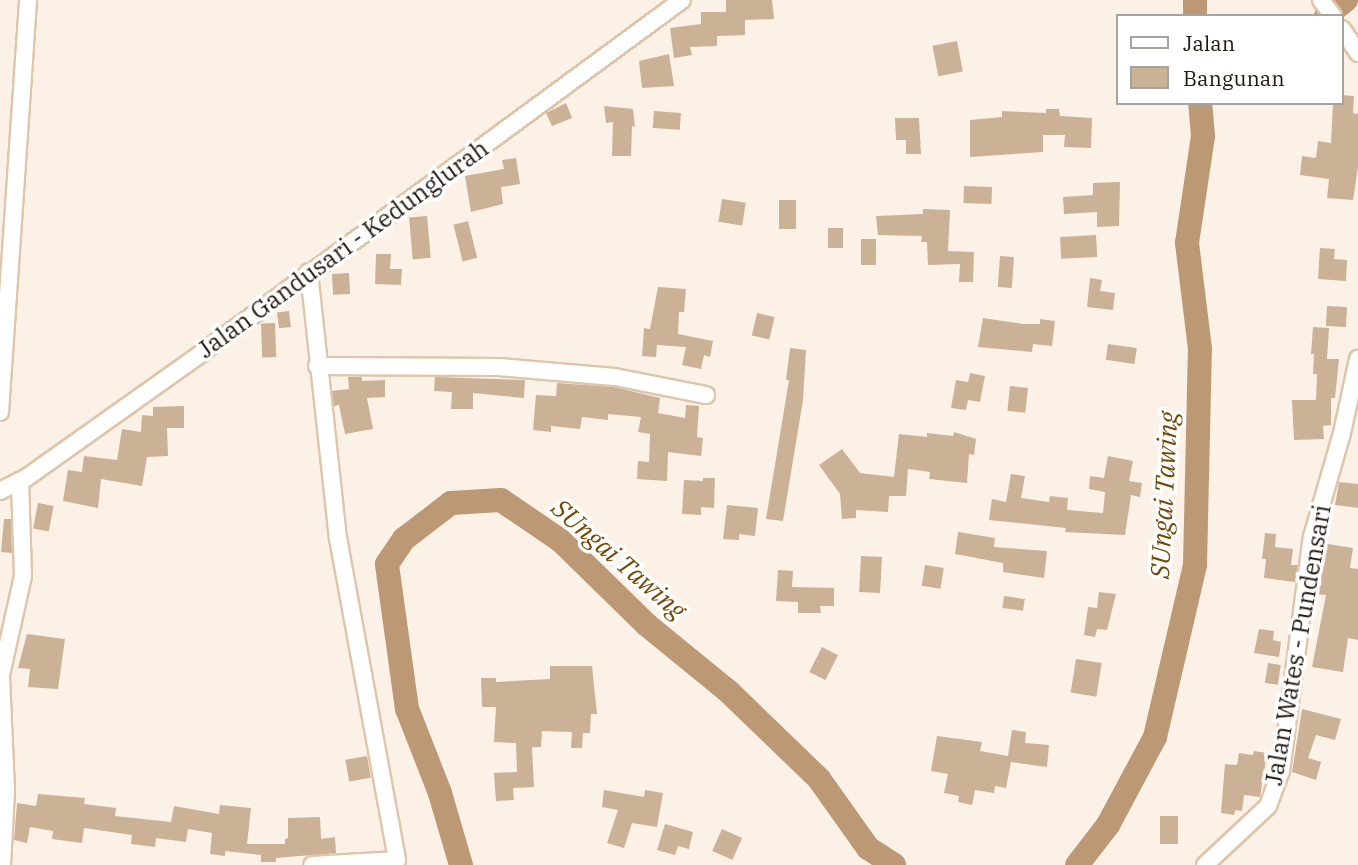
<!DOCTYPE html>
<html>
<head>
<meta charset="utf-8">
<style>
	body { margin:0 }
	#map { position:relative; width:1358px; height:865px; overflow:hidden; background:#fcf1e6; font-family:"IBM Plex Serif",serif }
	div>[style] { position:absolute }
	.river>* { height:24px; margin:-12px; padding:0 12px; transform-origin:12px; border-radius:12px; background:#bc9974 }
	.building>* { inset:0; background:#cbb196; transform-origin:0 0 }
	.roads { filter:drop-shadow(2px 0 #dfc5aa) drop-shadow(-2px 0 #dfc5aa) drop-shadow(0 2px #dfc5aa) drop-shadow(0 -2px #dfc5aa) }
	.minor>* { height:16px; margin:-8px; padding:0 8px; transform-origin:8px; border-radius:8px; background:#fff }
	span { translate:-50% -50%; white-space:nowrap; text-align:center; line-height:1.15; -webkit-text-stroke:7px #fff; paint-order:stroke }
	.street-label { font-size:24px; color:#22190f }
	.water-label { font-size:26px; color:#754703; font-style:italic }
	.legend { position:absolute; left:1116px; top:14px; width:228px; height:91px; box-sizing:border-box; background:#fff; border:2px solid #a7a39f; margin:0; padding:9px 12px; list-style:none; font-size:21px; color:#22190f }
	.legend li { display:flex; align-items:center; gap:14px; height:35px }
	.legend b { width:35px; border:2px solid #a7a39f }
</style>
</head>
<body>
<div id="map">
	<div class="river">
		<div style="left:1195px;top:16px;width:16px;rotate:-90deg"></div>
		<div style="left:1326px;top:16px;width:26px;rotate:-39deg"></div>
		<div style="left:461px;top:865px;width:75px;rotate:-106.3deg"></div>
		<div style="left:440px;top:793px;width:90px;rotate:-111.4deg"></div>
		<div style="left:407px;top:709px;width:146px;rotate:-97.9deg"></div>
		<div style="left:387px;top:564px;width:30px;rotate:-56deg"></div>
		<div style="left:404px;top:539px;width:59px;rotate:-37.5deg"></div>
		<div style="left:451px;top:503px;width:50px;rotate:-3.4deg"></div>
		<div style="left:501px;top:500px;width:73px;rotate:34.3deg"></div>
		<div style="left:561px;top:541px;width:120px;rotate:44.3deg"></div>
		<div style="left:647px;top:625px;width:104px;rotate:39.2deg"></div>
		<div style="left:728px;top:691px;width:127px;rotate:44deg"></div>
		<div style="left:819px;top:779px;width:85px;rotate:54.6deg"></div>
		<div style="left:868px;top:848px;width:31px;rotate:33deg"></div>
		<div style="left:1077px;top:865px;width:51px;rotate:-52.2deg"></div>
		<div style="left:1108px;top:825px;width:100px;rotate:-61.9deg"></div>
		<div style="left:1155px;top:737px;width:177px;rotate:-76.9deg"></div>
		<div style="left:1195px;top:565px;width:216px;rotate:-88.7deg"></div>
		<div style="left:1200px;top:349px;width:107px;rotate:-97deg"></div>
		<div style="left:1187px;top:243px;width:108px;rotate:-81.5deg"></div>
		<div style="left:1203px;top:136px;width:33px;rotate:-95deg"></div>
	</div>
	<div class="building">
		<div style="clip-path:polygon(726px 0,772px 0,774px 19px,745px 20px,745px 35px,717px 36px,717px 46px,690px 47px,692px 55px,674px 58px,670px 28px,701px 24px,701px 12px,726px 12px)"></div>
		<div style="left:957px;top:41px;width:31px;height:25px;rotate:79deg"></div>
		<div style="clip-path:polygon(669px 54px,674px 86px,642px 88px,639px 61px)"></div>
		<div style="clip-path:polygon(1342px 95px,1354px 96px,1353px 113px,1358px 114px,1358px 167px,1353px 200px,1327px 198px,1329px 179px,1300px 175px,1302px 156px,1316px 158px,1318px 141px,1331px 143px,1333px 103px,1342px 103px)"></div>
		<div style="clip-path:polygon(566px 103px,572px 118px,552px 126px,546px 113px)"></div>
		<div style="clip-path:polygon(604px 106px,633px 109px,635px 127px,632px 126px,631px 156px,612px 156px,613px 122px,606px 123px)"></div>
		<div style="clip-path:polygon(1046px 109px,1059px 109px,1060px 116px,1092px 118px,1091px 148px,1064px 147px,1065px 135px,1043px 135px,1043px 152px,970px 157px,970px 120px,1002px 117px,1002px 111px,1046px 113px)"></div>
		<div style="left:654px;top:111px;width:27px;height:17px;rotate:4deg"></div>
		<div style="clip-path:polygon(895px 118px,919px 118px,921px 154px,906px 154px,906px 140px,896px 140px)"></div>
		<div style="clip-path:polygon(516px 158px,520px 184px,501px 187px,503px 204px,471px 212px,465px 176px,504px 169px,502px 160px)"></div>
		<div style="clip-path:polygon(1120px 182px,1119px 226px,1097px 227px,1097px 212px,1064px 214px,1063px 197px,1093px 195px,1093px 183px)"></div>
		<div style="left:964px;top:186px;width:28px;height:17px;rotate:2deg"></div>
		<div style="left:722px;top:199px;width:24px;height:23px;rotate:9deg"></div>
		<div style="left:779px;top:200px;width:17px;height:29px"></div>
		<div style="clip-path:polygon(923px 209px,950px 210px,948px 251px,974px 252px,973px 282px,959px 282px,960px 264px,928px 265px,927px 242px,921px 242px,922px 236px,878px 235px,876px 216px,923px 214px)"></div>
		<div style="left:427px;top:216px;width:42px;height:18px;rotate:85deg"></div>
		<div style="left:468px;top:221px;width:38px;height:15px;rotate:76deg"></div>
		<div style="left:828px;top:228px;width:15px;height:20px"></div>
		<div style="left:1096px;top:235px;width:22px;height:36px;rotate:87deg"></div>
		<div style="left:861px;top:239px;width:15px;height:26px"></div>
		<div style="clip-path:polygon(1320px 248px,1335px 249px,1334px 259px,1347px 260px,1346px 281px,1318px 279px)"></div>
		<div style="clip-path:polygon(376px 254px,391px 254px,390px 269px,402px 269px,401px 285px,375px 284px)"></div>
		<div style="left:1000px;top:256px;width:14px;height:31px;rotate:4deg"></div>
		<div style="left:349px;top:273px;width:21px;height:17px;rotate:87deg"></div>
		<div style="clip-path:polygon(1090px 278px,1102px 280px,1100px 291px,1115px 293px,1113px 310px,1087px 307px)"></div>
		<div style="clip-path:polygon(658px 287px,686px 289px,684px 312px,679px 312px,678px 334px,713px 341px,710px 357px,704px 355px,701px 369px,682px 365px,686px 347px,657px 345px,656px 357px,642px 356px,644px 328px,650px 329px)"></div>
		<div style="left:1327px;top:306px;width:20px;height:20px;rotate:3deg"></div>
		<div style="left:289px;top:311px;width:16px;height:12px;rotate:83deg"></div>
		<div style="left:757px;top:313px;width:18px;height:23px;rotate:13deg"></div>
		<div style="clip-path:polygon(983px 318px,1023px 324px,1040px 324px,1040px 319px,1055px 321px,1052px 346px,1033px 344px,1032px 352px,978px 347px)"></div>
		<div style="left:275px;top:323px;width:34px;height:14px;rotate:88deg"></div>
		<div style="clip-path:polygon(1313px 327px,1329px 328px,1327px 359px,1339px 359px,1335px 398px,1331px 398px,1331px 425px,1323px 426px,1324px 439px,1294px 440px,1292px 400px,1316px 400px,1317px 374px,1313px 374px,1314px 354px,1311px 354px)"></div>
		<div style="left:1108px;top:344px;width:29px;height:16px;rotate:8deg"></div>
		<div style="clip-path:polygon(790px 348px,806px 350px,803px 400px,783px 521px,766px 519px,789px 380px,786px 380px)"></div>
		<div style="clip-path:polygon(970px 373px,985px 376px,980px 402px,968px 400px,966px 410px,951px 408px,956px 380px,968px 382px)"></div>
		<div style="clip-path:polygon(348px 377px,362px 377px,362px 381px,385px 380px,385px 397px,367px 398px,373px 429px,345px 434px,339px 405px,334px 406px,332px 391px,349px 389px)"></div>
		<div style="clip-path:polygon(435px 377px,525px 380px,524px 398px,473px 393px,473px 409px,451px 409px,452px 392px,434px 391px)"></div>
		<div style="clip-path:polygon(557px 383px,614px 387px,660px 398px,658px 413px,685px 418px,686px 405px,699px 406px,697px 437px,703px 438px,701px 456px,668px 452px,667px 481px,637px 479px,638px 461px,649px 462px,650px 434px,638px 432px,641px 417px,608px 414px,608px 420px,582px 417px,580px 429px,551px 426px,551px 432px,533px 430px,536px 395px,556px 396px)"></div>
		<div style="left:1010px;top:386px;width:18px;height:25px;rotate:6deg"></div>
		<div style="clip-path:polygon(184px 406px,184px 428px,167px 428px,168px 456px,147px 457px,142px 486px,101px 479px,98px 508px,63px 501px,68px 470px,82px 472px,84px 456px,117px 460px,122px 429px,141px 432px,142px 415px,153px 416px,153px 407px)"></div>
		<div style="clip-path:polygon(954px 432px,976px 439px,974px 455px,969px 454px,967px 483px,929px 479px,930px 472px,908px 469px,906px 496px,889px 496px,888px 512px,856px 510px,856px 518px,842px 519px,840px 494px,819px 465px,842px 449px,860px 473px,894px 477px,899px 434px,927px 437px,927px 433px,953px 436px)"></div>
		<div style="clip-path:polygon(1108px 456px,1133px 461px,1129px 481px,1142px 483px,1140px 497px,1131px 495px,1125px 535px,1065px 532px,1066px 528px,989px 520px,992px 499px,1006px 502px,1011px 474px,1025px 476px,1021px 498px,1049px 502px,1050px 496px,1068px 498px,1067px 510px,1103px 513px,1105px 492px,1089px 489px,1090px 476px,1104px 478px)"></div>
		<div style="clip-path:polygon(703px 478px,715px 478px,714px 508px,701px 507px,701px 515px,682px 514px,684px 480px,703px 481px)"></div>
		<div style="clip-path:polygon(1339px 482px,1358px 484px,1358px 508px,1335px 505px)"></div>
		<div style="left:38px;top:503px;width:16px;height:26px;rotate:11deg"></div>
		<div style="clip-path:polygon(727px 505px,758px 508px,755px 536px,739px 534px,739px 540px,723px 539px)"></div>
		<div style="clip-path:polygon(4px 519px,11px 519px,12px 553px,1px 552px)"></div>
		<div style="clip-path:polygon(958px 532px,995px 538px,994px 547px,1047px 551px,1044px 578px,1003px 572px,1003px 563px,955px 554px)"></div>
		<div style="clip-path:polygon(1265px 533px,1276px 534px,1275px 547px,1293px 549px,1291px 565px,1298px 565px,1295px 582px,1264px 578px,1266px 559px,1262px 559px)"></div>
		<div style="clip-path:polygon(1322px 543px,1353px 548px,1350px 568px,1358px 569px,1358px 640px,1348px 638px,1343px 672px,1312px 667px,1326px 595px,1315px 594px)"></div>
		<div style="left:861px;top:556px;width:21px;height:36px;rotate:3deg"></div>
		<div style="left:925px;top:565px;width:19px;height:21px;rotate:9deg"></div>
		<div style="clip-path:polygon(778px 570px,793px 571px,792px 587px,834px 588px,834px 606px,820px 606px,821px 613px,798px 613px,798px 602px,776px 601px)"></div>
		<div style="clip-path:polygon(1099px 592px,1116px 594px,1107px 630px,1097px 629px,1095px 637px,1084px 635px,1088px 607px,1097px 608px)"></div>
		<div style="left:1004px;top:596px;width:21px;height:12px;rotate:8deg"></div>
		<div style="clip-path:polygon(1259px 629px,1274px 631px,1273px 640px,1281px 642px,1279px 657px,1254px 653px)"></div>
		<div style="clip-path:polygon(27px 634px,65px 639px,58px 689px,28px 687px,30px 669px,18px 668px)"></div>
		<div style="left:822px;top:647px;width:18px;height:28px;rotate:27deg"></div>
		<div style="left:1076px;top:659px;width:26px;height:34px;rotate:9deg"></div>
		<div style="left:1268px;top:663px;width:13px;height:20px;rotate:9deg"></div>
		<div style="clip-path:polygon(550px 666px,592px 666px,597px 714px,591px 714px,590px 733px,583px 733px,582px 748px,571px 748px,572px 732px,542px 731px,541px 747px,532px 747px,534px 787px,513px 788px,514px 800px,496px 801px,494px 773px,517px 772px,516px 743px,494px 742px,496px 707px,482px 707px,481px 678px,496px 678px,496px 682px,550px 679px)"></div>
		<div style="clip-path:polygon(1302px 709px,1341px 719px,1335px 740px,1316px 735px,1308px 758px,1321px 762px,1316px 780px,1292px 772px)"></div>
		<div style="clip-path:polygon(1012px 730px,1026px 732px,1025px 743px,1049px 745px,1047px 767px,1011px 762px,1006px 788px,995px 786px,994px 793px,975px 790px,972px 805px,958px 802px,959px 796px,944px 793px,948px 774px,931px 771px,937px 736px,982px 742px,980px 751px,1008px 756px)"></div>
		<div style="clip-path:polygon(1254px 751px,1267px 753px,1260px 797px,1244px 795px,1242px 811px,1235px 810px,1234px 815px,1221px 813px,1225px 764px,1237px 765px,1239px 753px,1253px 755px)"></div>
		<div style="left:367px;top:756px;width:22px;height:22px;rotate:80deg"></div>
		<div style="clip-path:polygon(604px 790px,644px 797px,645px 790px,663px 793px,657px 827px,632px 823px,624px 848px,607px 843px,618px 810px,602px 807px)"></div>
		<div style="clip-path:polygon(38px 794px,85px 798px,84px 804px,116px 808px,115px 816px,171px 822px,174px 806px,219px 814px,220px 805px,251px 808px,247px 844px,285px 844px,285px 839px,288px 838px,288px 818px,320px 817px,321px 839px,335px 837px,336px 853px,276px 858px,276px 862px,261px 862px,261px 855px,225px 851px,225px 856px,210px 854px,212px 833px,188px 829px,186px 842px,156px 838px,155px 847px,131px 844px,132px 835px,84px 828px,82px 843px,52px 839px,53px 831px,30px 827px,27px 843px,14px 840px,17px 803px,36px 806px)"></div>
		<div style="left:1160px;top:816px;width:18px;height:28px"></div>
		<div style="clip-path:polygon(665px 824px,693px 832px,689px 849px,678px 846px,675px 855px,657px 850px)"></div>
		<div style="left:722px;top:829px;width:22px;height:24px;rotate:24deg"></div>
	</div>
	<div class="roads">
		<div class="minor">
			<div style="left:1321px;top:0;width:20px;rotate:53deg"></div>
			<div style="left:1342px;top:29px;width:29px;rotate:56deg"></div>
			<div style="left:309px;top:272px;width:268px;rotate:83.8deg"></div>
			<div style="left:338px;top:538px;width:327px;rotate:79.6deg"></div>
			<div style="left:397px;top:860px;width:85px;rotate:176.6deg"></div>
			<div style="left:317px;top:366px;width:182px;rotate:0.3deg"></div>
			<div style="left:499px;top:367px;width:116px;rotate:4.9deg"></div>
			<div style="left:615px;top:377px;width:93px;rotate:11.2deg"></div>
			<div style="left:0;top:412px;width:413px;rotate:-86.1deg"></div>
			<div style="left:0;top:491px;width:29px;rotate:-27deg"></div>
			<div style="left:26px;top:478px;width:217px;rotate:-35.4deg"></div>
			<div style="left:203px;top:352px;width:594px;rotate:-36.31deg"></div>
			<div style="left:2px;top:865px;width:74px;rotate:-86.9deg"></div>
			<div style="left:6px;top:791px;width:116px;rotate:-92.5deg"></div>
			<div style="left:1px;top:675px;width:101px;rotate:-77.5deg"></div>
			<div style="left:23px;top:576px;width:95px;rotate:-91.8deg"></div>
			<div style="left:1205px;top:865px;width:86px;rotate:-43.1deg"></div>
			<div style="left:1268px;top:806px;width:37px;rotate:-70deg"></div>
			<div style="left:1281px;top:771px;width:236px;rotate:-82.5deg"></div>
			<div style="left:1312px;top:537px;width:108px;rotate:-73.9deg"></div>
			<div style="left:1342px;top:433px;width:76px;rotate:-77.8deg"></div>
		</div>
	</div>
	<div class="street-label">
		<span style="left:343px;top:249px;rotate:-36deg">Jalan Gandusari - Kedunglurah</span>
		<span style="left:1298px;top:645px;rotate:-80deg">Jalan Wates - Pundensari</span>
	</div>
	<div class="water-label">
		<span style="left:1164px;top:495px;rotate:-87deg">SUngai Tawing</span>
		<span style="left:619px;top:559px;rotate:41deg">SUngai Tawing</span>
	</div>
	<ul class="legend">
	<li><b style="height:9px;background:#fff"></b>Jalan</li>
	<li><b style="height:19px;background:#cbb196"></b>Bangunan</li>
	</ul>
</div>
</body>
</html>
